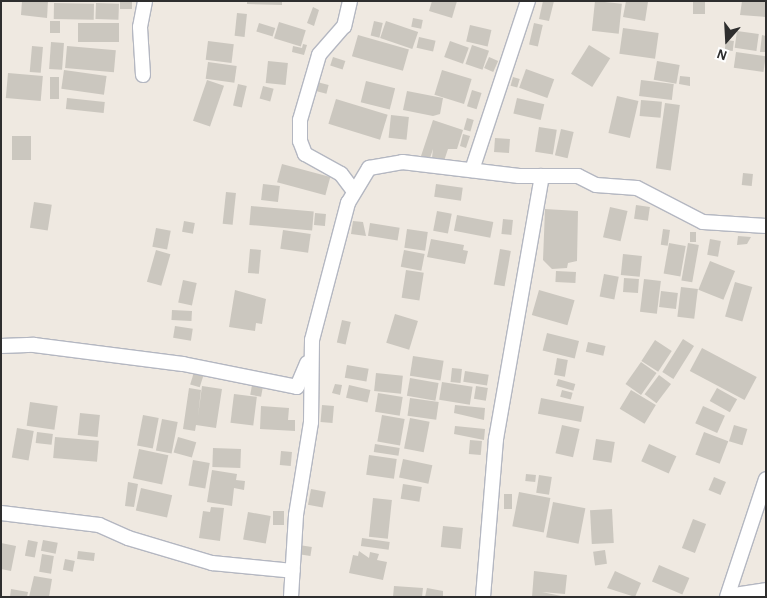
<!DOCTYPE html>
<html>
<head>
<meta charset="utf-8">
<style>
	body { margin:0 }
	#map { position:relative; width:767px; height:598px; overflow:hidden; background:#efe9e1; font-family:"Alegreya Sans",sans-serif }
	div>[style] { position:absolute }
	.building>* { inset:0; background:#cbc7bf; transform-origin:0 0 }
	.roads { filter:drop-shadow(1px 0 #b4b7c1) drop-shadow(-1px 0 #b4b7c1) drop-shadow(0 1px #b4b7c1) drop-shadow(0 -1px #b4b7c1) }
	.street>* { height:14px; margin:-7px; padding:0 7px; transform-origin:7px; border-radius:7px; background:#fff }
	span { translate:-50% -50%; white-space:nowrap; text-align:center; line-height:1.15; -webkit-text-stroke:5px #fff; paint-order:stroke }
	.frame { position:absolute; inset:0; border:2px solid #2e2e2e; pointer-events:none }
	.north { position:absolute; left:702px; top:15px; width:50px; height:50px; -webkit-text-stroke:4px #fff; paint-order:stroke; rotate:199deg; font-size:14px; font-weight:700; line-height:20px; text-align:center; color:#2e2e2e }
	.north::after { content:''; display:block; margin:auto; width:18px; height:22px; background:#2e2e2e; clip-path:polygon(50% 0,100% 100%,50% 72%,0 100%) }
</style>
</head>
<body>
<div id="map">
	<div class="building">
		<div style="clip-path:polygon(22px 1px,48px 1px,47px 18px,21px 15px)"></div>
		<div style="left:120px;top:1px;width:12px;height:8px"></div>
		<div style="clip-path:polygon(247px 1px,282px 1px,282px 5px,247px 4px)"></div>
		<div style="clip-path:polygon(432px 1px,457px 1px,452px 18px,429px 11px)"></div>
		<div style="clip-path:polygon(543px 1px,554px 1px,549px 21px,539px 19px)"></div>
		<div style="left:595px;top:1px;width:27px;height:30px;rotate:6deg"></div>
		<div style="clip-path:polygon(626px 1px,648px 2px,645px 21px,623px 17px)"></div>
		<div style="clip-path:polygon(742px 1px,766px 1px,766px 17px,740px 15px)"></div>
		<div style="left:693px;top:2px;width:12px;height:12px"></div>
		<div style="left:54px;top:3px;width:40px;height:16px;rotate:1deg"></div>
		<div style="left:96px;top:3px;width:23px;height:16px;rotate:2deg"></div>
		<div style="clip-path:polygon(313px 7px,319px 10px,314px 26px,307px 23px)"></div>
		<div style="left:237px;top:13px;width:10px;height:23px;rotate:6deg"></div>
		<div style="left:413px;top:18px;width:10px;height:9px;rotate:11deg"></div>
		<div style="left:50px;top:21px;width:10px;height:12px"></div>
		<div style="left:374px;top:21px;width:9px;height:15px;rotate:13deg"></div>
		<div style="left:386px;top:21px;width:34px;height:18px;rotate:19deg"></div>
		<div style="left:279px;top:22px;width:28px;height:17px;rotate:17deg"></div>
		<div style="left:78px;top:23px;width:41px;height:19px"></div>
		<div style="left:259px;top:23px;width:17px;height:9px;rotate:17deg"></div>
		<div style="left:534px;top:23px;width:9px;height:22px;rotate:13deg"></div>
		<div style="left:470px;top:25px;width:22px;height:17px;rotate:13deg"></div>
		<div style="left:623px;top:28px;width:36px;height:26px;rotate:8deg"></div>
		<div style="left:737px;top:31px;width:22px;height:17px;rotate:8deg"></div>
		<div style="left:358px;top:35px;width:53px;height:22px;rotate:16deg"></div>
		<div style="clip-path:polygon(762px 35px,766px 36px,766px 52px,760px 52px)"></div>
		<div style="left:419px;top:37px;width:17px;height:11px;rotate:13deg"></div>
		<div style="left:726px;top:40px;width:8px;height:10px;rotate:7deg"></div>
		<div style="left:208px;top:41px;width:26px;height:19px;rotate:7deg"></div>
		<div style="left:450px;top:41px;width:20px;height:17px;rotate:20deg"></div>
		<div style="left:51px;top:42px;width:13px;height:27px;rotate:4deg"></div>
		<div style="clip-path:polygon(303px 44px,307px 45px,304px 55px,292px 52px,293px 46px,302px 48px)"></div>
		<div style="left:472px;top:45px;width:18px;height:20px;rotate:19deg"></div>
		<div style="left:589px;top:45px;width:25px;height:34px;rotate:32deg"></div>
		<div style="left:32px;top:46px;width:11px;height:26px;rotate:5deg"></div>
		<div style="left:67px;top:46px;width:49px;height:22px;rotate:5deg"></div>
		<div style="left:736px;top:52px;width:30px;height:16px;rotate:8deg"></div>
		<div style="left:333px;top:57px;width:13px;height:9px;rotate:18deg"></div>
		<div style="left:489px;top:57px;width:10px;height:12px;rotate:24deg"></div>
		<div style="left:268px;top:61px;width:20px;height:22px;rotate:6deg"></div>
		<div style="left:657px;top:61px;width:23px;height:19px;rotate:10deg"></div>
		<div style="left:208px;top:62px;width:29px;height:17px;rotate:8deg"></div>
		<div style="left:526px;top:69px;width:30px;height:20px;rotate:20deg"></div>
		<div style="left:64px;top:70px;width:43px;height:19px;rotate:8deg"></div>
		<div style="left:442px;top:70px;width:31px;height:26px;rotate:17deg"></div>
		<div style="left:8px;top:73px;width:35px;height:25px;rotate:5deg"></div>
		<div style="clip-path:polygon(680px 76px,690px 77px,690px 86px,679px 84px)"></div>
		<div style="left:50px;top:77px;width:9px;height:22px"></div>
		<div style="left:513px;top:77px;width:7px;height:9px;rotate:16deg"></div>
		<div style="left:207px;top:80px;width:18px;height:43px;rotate:19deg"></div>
		<div style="left:641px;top:80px;width:33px;height:16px;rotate:7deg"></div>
		<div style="left:366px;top:81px;width:30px;height:22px;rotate:14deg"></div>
		<div style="left:317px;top:82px;width:12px;height:9px;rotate:14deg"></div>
		<div style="left:238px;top:84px;width:9px;height:22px;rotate:13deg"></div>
		<div style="left:263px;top:86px;width:11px;height:13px;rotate:15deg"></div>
		<div style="left:472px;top:90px;width:10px;height:17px;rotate:17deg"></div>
		<div style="clip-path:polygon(407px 91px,443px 98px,440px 114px,433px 116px,403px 110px)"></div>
		<div style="left:617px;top:96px;width:22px;height:38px;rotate:13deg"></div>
		<div style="left:67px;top:98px;width:38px;height:11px;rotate:6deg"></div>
		<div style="left:517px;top:98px;width:28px;height:16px;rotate:13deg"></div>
		<div style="left:336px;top:99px;width:54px;height:26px;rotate:17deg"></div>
		<div style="left:641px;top:100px;width:21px;height:16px;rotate:5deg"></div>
		<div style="left:665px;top:103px;width:15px;height:66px;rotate:8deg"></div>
		<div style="left:391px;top:115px;width:18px;height:23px;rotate:6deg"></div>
		<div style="left:467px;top:118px;width:7px;height:12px;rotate:16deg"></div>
		<div style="clip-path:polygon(433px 120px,463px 130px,457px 149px,448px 149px,444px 161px,432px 158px,433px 149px,430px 158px,421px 156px)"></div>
		<div style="left:539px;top:127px;width:18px;height:25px;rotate:9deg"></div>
		<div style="left:561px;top:129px;width:13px;height:27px;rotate:13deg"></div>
		<div style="clip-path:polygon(463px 134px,470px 136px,466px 148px,460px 146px)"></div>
		<div style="left:12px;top:136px;width:19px;height:24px"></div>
		<div style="left:495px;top:138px;width:15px;height:14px;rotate:4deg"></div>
		<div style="left:282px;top:164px;width:50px;height:19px;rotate:15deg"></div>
		<div style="left:743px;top:173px;width:10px;height:12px;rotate:6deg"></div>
		<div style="left:263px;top:184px;width:17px;height:16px;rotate:7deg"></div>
		<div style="left:436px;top:184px;width:27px;height:13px;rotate:8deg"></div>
		<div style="left:226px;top:192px;width:10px;height:32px;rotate:6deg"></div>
		<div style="left:34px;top:202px;width:18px;height:26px;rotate:9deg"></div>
		<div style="left:636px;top:205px;width:14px;height:14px;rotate:8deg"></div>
		<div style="left:251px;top:206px;width:63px;height:19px;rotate:5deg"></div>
		<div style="left:610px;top:207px;width:18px;height:31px;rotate:13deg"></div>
		<div style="clip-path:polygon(545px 209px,578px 211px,577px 261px,568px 263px,567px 268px,552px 269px,543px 260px)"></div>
		<div style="left:437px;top:211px;width:15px;height:20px;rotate:11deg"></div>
		<div style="left:315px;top:213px;width:11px;height:12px;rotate:5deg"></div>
		<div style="left:457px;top:215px;width:37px;height:16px;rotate:11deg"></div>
		<div style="left:503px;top:219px;width:10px;height:15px;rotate:6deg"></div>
		<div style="left:184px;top:221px;width:11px;height:11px;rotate:10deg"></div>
		<div style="clip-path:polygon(353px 221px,363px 222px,366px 236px,351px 234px)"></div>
		<div style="left:370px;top:223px;width:30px;height:13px;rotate:9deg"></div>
		<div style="left:156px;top:228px;width:15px;height:19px;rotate:11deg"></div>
		<div style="left:407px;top:229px;width:21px;height:19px;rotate:8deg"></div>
		<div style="left:663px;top:229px;width:7px;height:16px;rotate:8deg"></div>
		<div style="left:283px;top:230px;width:28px;height:19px;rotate:8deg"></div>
		<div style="left:690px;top:232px;width:6px;height:10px"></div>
		<div style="clip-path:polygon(738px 236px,751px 237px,747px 244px,737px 245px)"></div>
		<div style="clip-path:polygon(431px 239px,464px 245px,463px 250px,468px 251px,465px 264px,427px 257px)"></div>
		<div style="left:710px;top:239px;width:11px;height:16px;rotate:10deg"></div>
		<div style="left:669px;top:243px;width:17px;height:31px;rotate:10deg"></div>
		<div style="left:688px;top:243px;width:11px;height:38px;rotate:10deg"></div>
		<div style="left:250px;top:249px;width:11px;height:24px;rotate:5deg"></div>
		<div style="left:500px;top:249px;width:11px;height:36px;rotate:10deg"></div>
		<div style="left:156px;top:250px;width:15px;height:33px;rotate:16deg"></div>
		<div style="left:404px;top:250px;width:21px;height:17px;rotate:11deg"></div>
		<div style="left:623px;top:254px;width:19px;height:21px;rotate:6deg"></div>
		<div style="left:710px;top:261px;width:27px;height:31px;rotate:22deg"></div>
		<div style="left:406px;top:270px;width:18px;height:28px;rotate:9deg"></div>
		<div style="left:556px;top:271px;width:20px;height:11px;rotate:3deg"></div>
		<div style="left:604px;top:274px;width:15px;height:23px;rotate:11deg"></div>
		<div style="left:624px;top:278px;width:15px;height:14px;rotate:4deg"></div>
		<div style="left:644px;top:279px;width:17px;height:33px;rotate:7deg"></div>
		<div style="left:183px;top:280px;width:14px;height:23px;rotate:12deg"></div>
		<div style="left:735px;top:282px;width:18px;height:36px;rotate:16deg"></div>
		<div style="left:681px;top:287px;width:17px;height:30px;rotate:7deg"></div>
		<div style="clip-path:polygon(235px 290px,266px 299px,262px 324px,256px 323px,255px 331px,229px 327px)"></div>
		<div style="left:539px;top:290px;width:37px;height:26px;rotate:16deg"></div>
		<div style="left:661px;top:291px;width:17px;height:16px;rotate:7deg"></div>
		<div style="left:172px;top:310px;width:20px;height:10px;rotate:3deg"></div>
		<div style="left:395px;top:314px;width:24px;height:30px;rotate:17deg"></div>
		<div style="left:342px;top:320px;width:9px;height:23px;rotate:13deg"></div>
		<div style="left:175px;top:326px;width:18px;height:12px;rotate:9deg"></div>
		<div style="left:547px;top:333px;width:33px;height:18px;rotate:14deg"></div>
		<div style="left:683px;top:339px;width:13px;height:39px;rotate:32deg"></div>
		<div style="left:655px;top:340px;width:20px;height:25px;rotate:33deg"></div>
		<div style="left:588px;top:342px;width:18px;height:10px;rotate:13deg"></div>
		<div style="left:702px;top:348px;width:62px;height:26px;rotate:28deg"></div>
		<div style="left:413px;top:356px;width:31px;height:20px;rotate:9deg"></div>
		<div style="left:557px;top:358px;width:11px;height:17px;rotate:10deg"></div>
		<div style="left:641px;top:362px;width:19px;height:27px;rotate:35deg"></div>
		<div style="left:347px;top:365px;width:22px;height:13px;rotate:10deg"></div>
		<div style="left:452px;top:368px;width:10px;height:14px;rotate:6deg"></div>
		<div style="left:465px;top:371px;width:24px;height:11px;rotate:9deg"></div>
		<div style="left:194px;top:372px;width:10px;height:13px;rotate:17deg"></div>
		<div style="left:376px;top:373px;width:27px;height:18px;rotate:6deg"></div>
		<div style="left:659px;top:375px;width:15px;height:24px;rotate:37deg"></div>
		<div style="left:410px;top:378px;width:29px;height:18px;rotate:10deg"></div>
		<div style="left:558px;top:379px;width:18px;height:7px;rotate:16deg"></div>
		<div style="left:442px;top:382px;width:31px;height:18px;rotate:9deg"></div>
		<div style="clip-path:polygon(335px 384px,342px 385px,340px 395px,332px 393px)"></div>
		<div style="left:252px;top:385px;width:11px;height:10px;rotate:10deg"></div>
		<div style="left:349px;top:385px;width:22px;height:13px;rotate:13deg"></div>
		<div style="clip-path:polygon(202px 386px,222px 389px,216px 428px,196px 425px,195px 431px,183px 429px,189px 388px,201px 390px,198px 416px)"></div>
		<div style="left:476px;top:386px;width:12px;height:13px;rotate:9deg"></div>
		<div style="left:717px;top:388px;width:23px;height:15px;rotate:29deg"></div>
		<div style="left:562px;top:390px;width:11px;height:7px;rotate:15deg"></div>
		<div style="left:631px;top:390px;width:29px;height:22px;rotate:31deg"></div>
		<div style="left:378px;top:393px;width:25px;height:19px;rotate:9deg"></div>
		<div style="left:234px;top:394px;width:23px;height:29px;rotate:7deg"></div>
		<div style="left:410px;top:398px;width:29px;height:18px;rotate:8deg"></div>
		<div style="left:541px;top:398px;width:44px;height:16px;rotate:11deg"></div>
		<div style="left:30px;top:402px;width:28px;height:24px;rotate:8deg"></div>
		<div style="left:322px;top:405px;width:12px;height:17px;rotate:5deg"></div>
		<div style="clip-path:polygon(455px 405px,485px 408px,484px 420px,454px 413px)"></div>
		<div style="clip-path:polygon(261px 406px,289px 408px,288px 420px,295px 420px,295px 431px,260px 429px)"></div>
		<div style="left:703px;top:406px;width:24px;height:19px;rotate:24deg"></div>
		<div style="left:80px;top:413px;width:20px;height:22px;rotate:6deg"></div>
		<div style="left:143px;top:415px;width:16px;height:31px;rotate:11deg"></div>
		<div style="left:382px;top:415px;width:23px;height:27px;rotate:10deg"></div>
		<div style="left:410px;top:418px;width:20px;height:31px;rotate:11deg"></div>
		<div style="left:162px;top:419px;width:16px;height:32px;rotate:11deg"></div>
		<div style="left:562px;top:425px;width:18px;height:29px;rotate:13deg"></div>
		<div style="left:734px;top:425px;width:14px;height:17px;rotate:17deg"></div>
		<div style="clip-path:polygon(455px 426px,485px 429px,484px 440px,454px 434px)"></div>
		<div style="left:17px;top:428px;width:17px;height:30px;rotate:10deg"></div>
		<div style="left:37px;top:432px;width:16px;height:11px;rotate:7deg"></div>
		<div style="left:704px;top:432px;width:26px;height:24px;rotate:21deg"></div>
		<div style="left:55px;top:437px;width:44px;height:21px;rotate:5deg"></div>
		<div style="left:178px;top:437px;width:19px;height:16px;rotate:16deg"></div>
		<div style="left:596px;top:439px;width:19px;height:21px;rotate:9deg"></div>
		<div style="left:470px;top:440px;width:12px;height:14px;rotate:5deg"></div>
		<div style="left:375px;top:444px;width:25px;height:8px;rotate:9deg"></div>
		<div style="left:649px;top:444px;width:30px;height:19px;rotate:24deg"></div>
		<div style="left:213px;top:448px;width:28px;height:19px;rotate:2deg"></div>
		<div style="left:139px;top:449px;width:30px;height:30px;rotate:12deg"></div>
		<div style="left:281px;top:451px;width:11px;height:14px;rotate:5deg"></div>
		<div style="left:369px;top:455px;width:28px;height:20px;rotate:8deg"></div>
		<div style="left:403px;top:459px;width:30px;height:19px;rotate:12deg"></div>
		<div style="left:193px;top:460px;width:17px;height:26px;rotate:10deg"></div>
		<div style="clip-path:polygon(212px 470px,237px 474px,236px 480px,245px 481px,244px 490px,234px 488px,232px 506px,207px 502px)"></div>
		<div style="left:526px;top:474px;width:10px;height:7px;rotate:6deg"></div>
		<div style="left:539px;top:475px;width:13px;height:18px;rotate:9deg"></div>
		<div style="left:714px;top:477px;width:13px;height:14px;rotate:23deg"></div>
		<div style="clip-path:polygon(128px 482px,138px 484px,134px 507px,125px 506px)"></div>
		<div style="left:403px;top:484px;width:19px;height:15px;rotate:9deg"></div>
		<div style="left:141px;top:488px;width:32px;height:23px;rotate:13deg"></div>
		<div style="left:311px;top:489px;width:15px;height:16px;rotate:11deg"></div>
		<div style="left:519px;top:492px;width:32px;height:35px;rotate:11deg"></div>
		<div style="left:504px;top:494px;width:8px;height:15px"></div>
		<div style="left:373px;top:498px;width:19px;height:39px;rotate:6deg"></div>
		<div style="left:553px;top:502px;width:33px;height:36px;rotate:11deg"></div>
		<div style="clip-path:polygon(211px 507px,224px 508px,220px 541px,199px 538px,203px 511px,210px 512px)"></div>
		<div style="left:612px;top:509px;width:34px;height:22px;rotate:87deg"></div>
		<div style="left:273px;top:511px;width:11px;height:14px"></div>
		<div style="left:248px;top:512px;width:23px;height:28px;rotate:10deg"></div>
		<div style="left:693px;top:519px;width:14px;height:31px;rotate:21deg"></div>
		<div style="left:443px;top:526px;width:20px;height:21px;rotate:6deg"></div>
		<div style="left:362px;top:538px;width:28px;height:8px;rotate:8deg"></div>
		<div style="left:28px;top:540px;width:10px;height:16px;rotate:11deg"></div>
		<div style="left:43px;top:540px;width:15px;height:11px;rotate:11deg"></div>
		<div style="clip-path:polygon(1px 543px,16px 546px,11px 571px,1px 569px)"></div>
		<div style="left:299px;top:545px;width:13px;height:9px;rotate:9deg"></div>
		<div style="left:605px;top:550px;width:14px;height:12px;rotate:82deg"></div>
		<div style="left:78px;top:551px;width:17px;height:8px;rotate:7deg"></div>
		<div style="clip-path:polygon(359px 551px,369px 558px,370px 552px,379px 554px,377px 560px,387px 562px,383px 580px,349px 573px,353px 555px,358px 556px)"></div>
		<div style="left:42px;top:554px;width:12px;height:18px;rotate:9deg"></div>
		<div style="left:65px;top:559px;width:10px;height:11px;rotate:11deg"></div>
		<div style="left:659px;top:565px;width:33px;height:18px;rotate:23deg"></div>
		<div style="clip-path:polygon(534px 571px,567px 575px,565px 594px,542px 592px,566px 597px,532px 597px)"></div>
		<div style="clip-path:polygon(615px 571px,641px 583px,635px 597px,607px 588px)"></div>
		<div style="clip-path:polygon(34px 576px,52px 579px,49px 597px,29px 597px)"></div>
		<div style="clip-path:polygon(394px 586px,423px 588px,422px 597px,393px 597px)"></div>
		<div style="clip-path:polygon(427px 588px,443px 591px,443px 597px,425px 597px)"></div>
		<div style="clip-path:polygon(11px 589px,28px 592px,27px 597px,10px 597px)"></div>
	</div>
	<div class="roads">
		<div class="street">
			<div style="left:350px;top:1px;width:26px;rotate:103deg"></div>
			<div style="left:344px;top:26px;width:38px;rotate:131deg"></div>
			<div style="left:319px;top:55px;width:68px;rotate:106.3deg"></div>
			<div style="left:300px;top:120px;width:21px;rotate:90deg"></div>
			<div style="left:300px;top:141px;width:14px;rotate:69deg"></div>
			<div style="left:305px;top:154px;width:41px;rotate:29.1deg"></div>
			<div style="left:341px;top:174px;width:20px;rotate:53deg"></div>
			<div style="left:143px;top:75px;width:48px;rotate:-93.6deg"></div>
			<div style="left:140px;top:27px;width:26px;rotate:-79deg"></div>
			<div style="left:472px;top:170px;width:178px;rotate:-71.7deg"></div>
			<div style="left:1px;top:346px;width:33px;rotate:-2deg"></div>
			<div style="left:34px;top:345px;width:150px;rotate:7.3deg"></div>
			<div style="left:183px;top:364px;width:116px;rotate:11.4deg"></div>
			<div style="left:297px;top:387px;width:26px;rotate:-67deg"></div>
			<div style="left:1px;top:513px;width:99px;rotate:7deg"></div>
			<div style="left:99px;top:525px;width:32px;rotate:24deg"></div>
			<div style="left:128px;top:538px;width:88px;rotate:16.6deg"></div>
			<div style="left:212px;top:563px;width:81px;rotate:5.6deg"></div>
			<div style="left:728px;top:596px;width:38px;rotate:-9deg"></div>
			<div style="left:291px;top:597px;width:82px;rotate:-86.5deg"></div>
			<div style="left:296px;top:515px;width:94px;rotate:-80.8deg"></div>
			<div style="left:311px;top:422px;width:82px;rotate:-89.3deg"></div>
			<div style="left:312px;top:340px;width:142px;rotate:-75.3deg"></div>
			<div style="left:348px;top:203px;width:41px;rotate:-59deg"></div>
			<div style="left:369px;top:168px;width:34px;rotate:-10deg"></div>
			<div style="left:402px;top:162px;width:118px;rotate:6.8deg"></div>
			<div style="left:519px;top:176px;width:59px"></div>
			<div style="left:578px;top:176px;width:20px;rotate:27deg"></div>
			<div style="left:596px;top:185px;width:41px;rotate:4.2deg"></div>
			<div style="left:637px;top:188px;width:74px;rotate:27.3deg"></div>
			<div style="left:703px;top:222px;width:63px;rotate:3.6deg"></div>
			<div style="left:483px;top:597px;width:159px;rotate:-85.3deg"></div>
			<div style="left:496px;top:439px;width:267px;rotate:-80.1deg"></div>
			<div style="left:727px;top:597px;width:124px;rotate:-71.7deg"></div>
		</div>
	</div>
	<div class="frame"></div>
	<div class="north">N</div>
</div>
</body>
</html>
